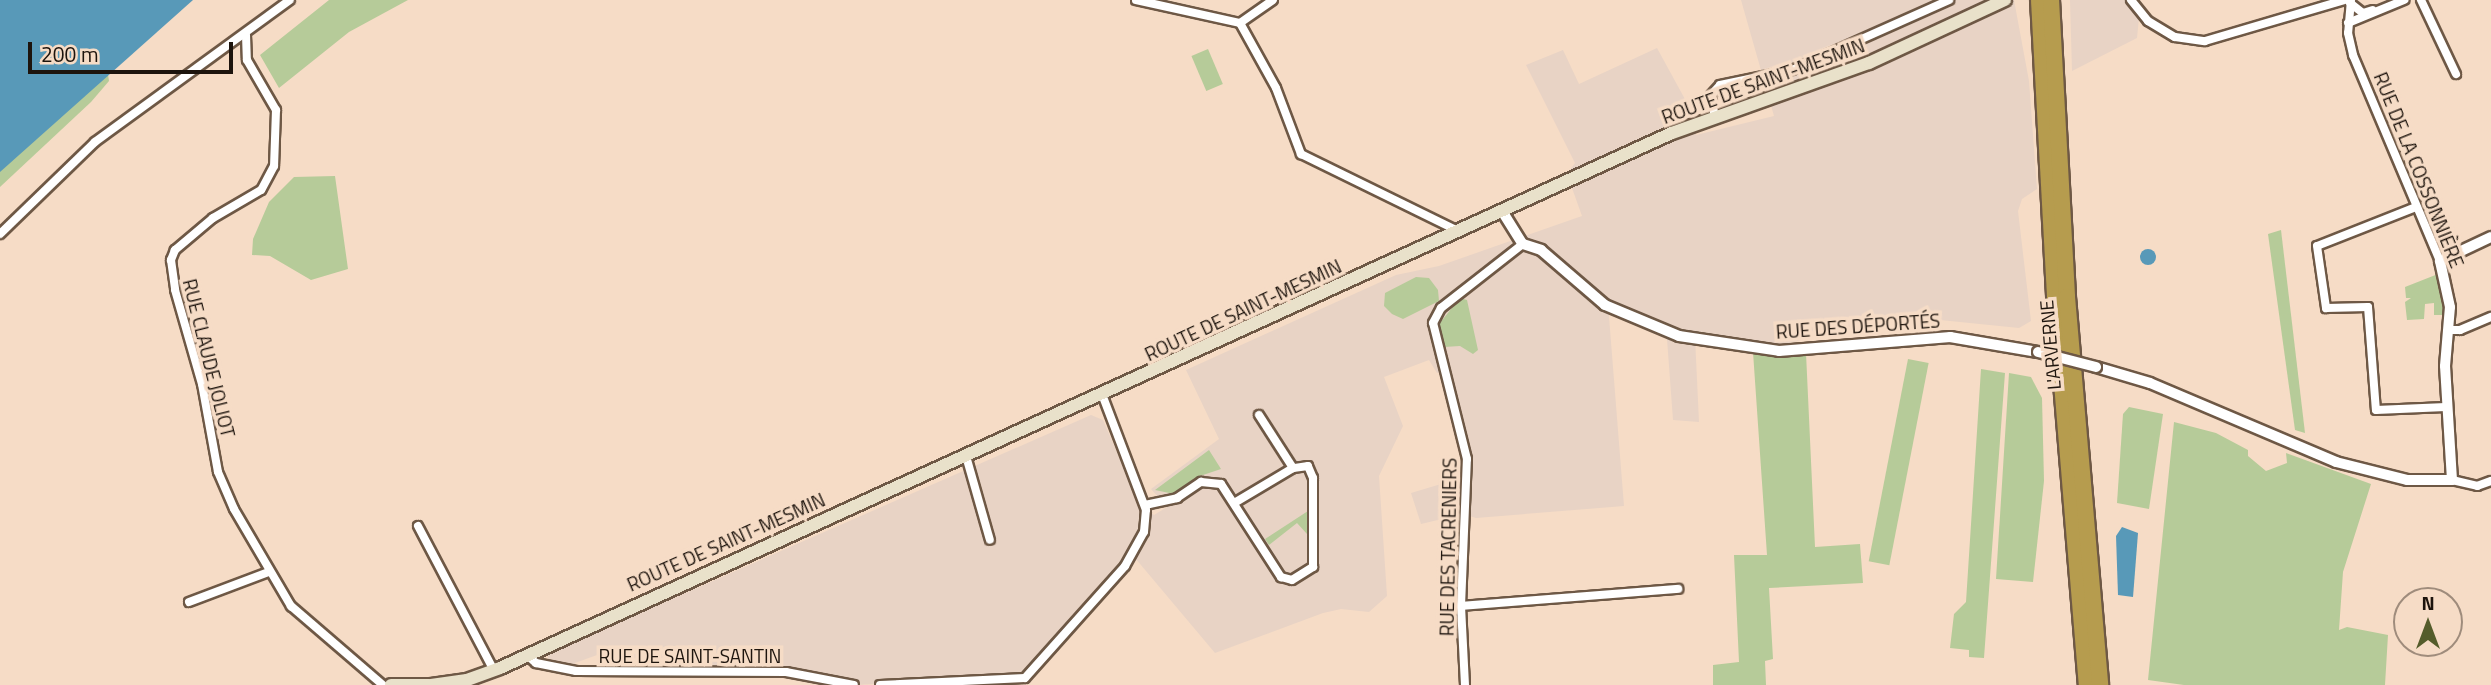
<!DOCTYPE html>
<html>
<head>
<meta charset="utf-8">
<style>
	body { margin:0 }
	#map { position:relative; width:2491px; height:685px; overflow:hidden; background:#f6dcc6; font-family:"Titillium Web",sans-serif }
	div>[style] { position:absolute }
	.industrial>* { inset:0; background:#e8d3c5 }
	.green>* { inset:0; background:#b6cb99; transform-origin:0 0 }
	.water>* { inset:0; background:#5899b8 }
	.round { border-radius:50% }
	.roads { filter:drop-shadow(2px 0 #6e5845) drop-shadow(-2px 0 #6e5845) drop-shadow(0 2px #6e5845) drop-shadow(0 -2px #6e5845) }
	.minor>* { height:8px; margin:-4px; padding:0 4px; transform-origin:4px; border-radius:4px; background:#fff }
	.tertiary>* { height:10px; margin:-5px; padding:0 5px; transform-origin:5px; border-radius:5px; background:#fff }
	.secondary>* { height:12px; margin:-6px; padding:0 6px; transform-origin:6px; border-radius:6px; background:#e9e1ca }
	.motorway>* { height:16px; margin:-8px; padding:0 8px; transform-origin:8px; border-radius:8px; background:#b69c4e }
	.bridges { filter:drop-shadow(2px 0 #6e5845) drop-shadow(-2px 0 #6e5845) drop-shadow(0 2px #6e5845) drop-shadow(0 -2px #6e5845) }
	.tertiary-bridge>* { height:10px; margin:-5px; padding:0 5px; transform-origin:5px; border-radius:5px; background:#fff }
	span { translate:-50% -50%; white-space:nowrap; text-align:center; line-height:1.15; -webkit-text-stroke:7px #f6dcc6; paint-order:stroke }
	.street-label { font-size:19px; color:#1d140d }
	.north { position:absolute; left:2393px; top:587px; width:70px; height:70px; box-sizing:border-box; background:#f6dcc6; border:2px solid #9f8c7c; border-radius:50%; rotate:0deg; font-size:19px; font-weight:700; line-height:28px; text-align:center; color:#1d140d }
	.north::after { content:''; display:block; margin:auto; width:24px; height:32px; background:#545c2b; clip-path:polygon(50% 0,100% 100%,50% 72%,0 100%) }
	.scale { position:absolute; left:28px; top:42px; width:205px; height:32px; box-sizing:border-box; border:4px solid #1d140d; border-top:0; padding-left:9px; font-size:21px; line-height:24px; white-space:nowrap; color:#1d140d; -webkit-text-stroke:5px #f6dcc6; paint-order:stroke }
</style>
</head>
<body>
<div id="map">
	<div class="industrial">
		<div style="clip-path:polygon(1741px 0,2014px 0,2029px 81px,2037px 189px,2022px 199px,2018px 211px,2031px 321px,2019px 328px,1901px 316px,1781px 345px,1695px 337px,1699px 422px,1673px 420px,1667px 339px,1673px 329px,1608px 304px,1624px 506px,1476px 518px,1463px 514px,1421px 524px,1411px 493px,1471px 475px,1442px 371px,1437px 373px,1429px 360px,1384px 377px,1403px 426px,1379px 476px,1387px 596px,1369px 612px,1341px 609px,1323px 613px,1215px 653px,1130px 552px,1021px 677px,854px 685px,786px 672px,606px 668px,597px 655px,575px 663px,575px 669px,548px 663px,548px 655px,601px 630px,1091px 415px,1103px 420px,1139px 503px,1154px 515px,1167px 507px,1151px 489px,1219px 439px,1186px 370px,1396px 275px,1439px 266px,1582px 216px,1567px 174px,1575px 163px,1526px 65px,1563px 50px,1579px 84px,1657px 48px,1692px 112px,1696px 135px,1774px 116px)"></div>
		<div style="clip-path:polygon(2070px 0,2125px 0,2139px 18px,2137px 38px,2072px 71px)"></div>
	</div>
	<div class="green">
		<div style="clip-path:polygon(329px 0,408px 0,349px 32px,279px 88px,260px 55px)"></div>
		<div style="left:1208px;top:49px;width:38px;height:18px;rotate:67deg"></div>
		<div style="clip-path:polygon(107px 68px,109px 81px,91px 102px,0 187px,0 167px)"></div>
		<div style="clip-path:polygon(335px 176px,348px 269px,311px 280px,270px 256px,252px 255px,253px 239px,269px 202px,294px 177px)"></div>
		<div style="clip-path:polygon(2281px 230px,2305px 433px,2295px 430px,2268px 234px)"></div>
		<div style="clip-path:polygon(2438px 274px,2445px 315px,2434px 315px,2434px 303px,2425px 304px,2424px 319px,2407px 320px,2405px 302px,2411px 298px,2406px 298px,2405px 287px)"></div>
		<div style="clip-path:polygon(1416px 277px,1429px 278px,1438px 290px,1439px 301px,1403px 319px,1392px 314px,1384px 306px,1385px 293px)"></div>
		<div style="clip-path:polygon(1460px 298px,1467px 300px,1478px 350px,1473px 354px,1460px 346px,1444px 347px,1439px 324px)"></div>
		<div style="clip-path:polygon(1753px 352px,1806px 353px,1815px 547px,1860px 544px,1863px 583px,1769px 588px,1773px 659px,1765px 661px,1766px 685px,1713px 685px,1713px 665px,1739px 662px,1734px 555px,1767px 555px)"></div>
		<div style="left:1908px;top:359px;width:21px;height:206px;rotate:11deg"></div>
		<div style="clip-path:polygon(1981px 369px,2005px 373px,1984px 658px,1969px 657px,1969px 650px,1950px 648px,1954px 614px,1966px 602px)"></div>
		<div style="clip-path:polygon(2009px 373px,2031px 377px,2042px 398px,2044px 481px,2033px 582px,1996px 579px)"></div>
		<div style="clip-path:polygon(2129px 407px,2163px 414px,2149px 509px,2117px 503px,2123px 414px)"></div>
		<div style="clip-path:polygon(2174px 422px,2216px 433px,2248px 450px,2248px 456px,2266px 471px,2287px 463px,2286px 453px,2371px 484px,2343px 572px,2339px 630px,2347px 627px,2388px 635px,2385px 685px,2184px 685px,2148px 680px)"></div>
		<div style="clip-path:polygon(1209px 450px,1221px 469px,1200px 476px,1174px 494px,1155px 490px)"></div>
		<div style="clip-path:polygon(1308px 511px,1307px 534px,1297px 523px,1269px 545px,1265px 539px)"></div>
	</div>
	<div class="water">
		<div style="clip-path:polygon(0 0,193px 0,0 172px)"></div>
		<div class="round" style="left:2140px;top:249px;width:16px;height:16px"></div>
		<div style="clip-path:polygon(2122px 527px,2138px 533px,2133px 597px,2118px 595px,2116px 536px)"></div>
	</div>
	<div class="roads">
		<div class="minor">
			<div style="left:1136px;top:0;width:107px;rotate:12.5deg"></div>
			<div style="left:2131px;top:0;width:27px;rotate:51deg"></div>
			<div style="left:2148px;top:21px;width:31px;rotate:31deg"></div>
			<div style="left:2175px;top:37px;width:30px;rotate:8deg"></div>
			<div style="left:2205px;top:41px;width:145px;rotate:-16.4deg"></div>
			<div style="left:2351px;top:0;width:33px;rotate:95deg"></div>
			<div style="left:2348px;top:33px;width:23px;rotate:77deg"></div>
			<div style="left:2353px;top:55px;width:224px;rotate:67.1deg"></div>
			<div style="left:2421px;top:0;width:82px;rotate:64.7deg"></div>
			<div style="left:2350px;top:3px;width:16px;rotate:38deg"></div>
			<div style="left:2363px;top:13px;width:10px;rotate:-17deg"></div>
			<div style="left:1240px;top:23px;width:74px;rotate:61deg"></div>
			<div style="left:1276px;top:88px;width:71px;rotate:69.3deg"></div>
			<div style="left:1301px;top:154px;width:175px;rotate:26.1deg"></div>
			<div style="left:1240px;top:23px;width:40px;rotate:-34.9deg"></div>
			<div style="left:2348px;top:23px;width:61px;rotate:-22.3deg"></div>
			<div style="left:246px;top:35px;width:25px;rotate:88deg"></div>
			<div style="left:247px;top:60px;width:58px;rotate:59.9deg"></div>
			<div style="left:276px;top:110px;width:56px;rotate:92deg"></div>
			<div style="left:274px;top:166px;width:27px;rotate:118deg"></div>
			<div style="left:261px;top:190px;width:56px;rotate:149.7deg"></div>
			<div style="left:213px;top:218px;width:50px;rotate:139.9deg"></div>
			<div style="left:175px;top:250px;width:11px;rotate:112deg"></div>
			<div style="left:171px;top:260px;width:30px;rotate:82deg"></div>
			<div style="left:175px;top:290px;width:98px;rotate:74deg"></div>
			<div style="left:202px;top:384px;width:89px;rotate:79.7deg"></div>
			<div style="left:218px;top:472px;width:40px;rotate:66.6deg"></div>
			<div style="left:234px;top:509px;width:113px;rotate:59.6deg"></div>
			<div style="left:291px;top:606px;width:121px;rotate:40.7deg"></div>
			<div style="left:1715px;top:118px;width:23px;rotate:-100deg"></div>
			<div style="left:1711px;top:95px;width:13px;rotate:-48deg"></div>
			<div style="left:1720px;top:85px;width:74px;rotate:-11.8deg"></div>
			<div style="left:1792px;top:70px;width:172px;rotate:-24deg"></div>
			<div style="left:2416px;top:207px;width:106px;rotate:158.5deg"></div>
			<div style="left:2317px;top:246px;width:63px;rotate:81.7deg"></div>
			<div style="left:2326px;top:308px;width:42px;rotate:-1.4deg"></div>
			<div style="left:2368px;top:307px;width:103px;rotate:85.6deg"></div>
			<div style="left:2376px;top:410px;width:70px;rotate:-2.5deg"></div>
			<div style="left:0;top:234px;width:132px;rotate:-44.1deg"></div>
			<div style="left:95px;top:142px;width:241px;rotate:-36.1deg"></div>
			<div style="left:2448px;top:330px;width:12px"></div>
			<div style="left:2460px;top:330px;width:34px;rotate:-23deg"></div>
			<div style="left:1259px;top:415px;width:63px;rotate:57.3deg"></div>
			<div style="left:966px;top:456px;width:87px;rotate:74.1deg"></div>
			<div style="left:2452px;top:480px;width:26px;rotate:13deg"></div>
			<div style="left:2477px;top:486px;width:15px;rotate:-20deg"></div>
			<div style="left:1145px;top:505px;width:33px;rotate:-12deg"></div>
			<div style="left:1177px;top:498px;width:29px;rotate:-34deg"></div>
			<div style="left:1201px;top:482px;width:20px;rotate:6deg"></div>
			<div style="left:1221px;top:484px;width:111px;rotate:57.2deg"></div>
			<div style="left:1281px;top:577px;width:11px;rotate:15deg"></div>
			<div style="left:1292px;top:580px;width:25px;rotate:-32deg"></div>
			<div style="left:1313px;top:567px;width:89px;rotate:-90deg"></div>
			<div style="left:1313px;top:478px;width:13px;rotate:-113deg"></div>
			<div style="left:1308px;top:466px;width:15px;rotate:172deg"></div>
			<div style="left:1293px;top:468px;width:66px;rotate:149.2deg"></div>
			<div style="left:418px;top:526px;width:164px;rotate:62.3deg"></div>
			<div style="left:189px;top:602px;width:85px;rotate:-20.6deg"></div>
			<div style="left:1461px;top:606px;width:218px;rotate:-4.5deg"></div>
			<div style="left:527px;top:655px;width:12px;rotate:42deg"></div>
			<div style="left:536px;top:663px;width:41px;rotate:11.3deg"></div>
			<div style="left:576px;top:671px;width:210px;rotate:0.3deg"></div>
			<div style="left:786px;top:672px;width:69px;rotate:10.8deg"></div>
			<div style="left:880px;top:685px;width:145px;rotate:-2.8deg"></div>
			<div style="left:1025px;top:678px;width:150px;rotate:-48.2deg"></div>
			<div style="left:1125px;top:566px;width:39px;rotate:-61deg"></div>
			<div style="left:1144px;top:532px;width:22px;rotate:-85deg"></div>
			<div style="left:1146px;top:510px;width:121px;rotate:-110.8deg"></div>
			<div style="left:1465px;top:685px;width:79px;rotate:-92.9deg"></div>
			<div style="left:1461px;top:606px;width:147px;rotate:-87.7deg"></div>
			<div style="left:1467px;top:459px;width:140px;rotate:-104deg"></div>
			<div style="left:1433px;top:323px;width:17px;rotate:-62deg"></div>
			<div style="left:1441px;top:308px;width:104px;rotate:-38deg"></div>
		</div>
		<div class="tertiary">
			<div style="left:1502px;top:211px;width:39px;rotate:58deg"></div>
			<div style="left:1523px;top:244px;width:19px;rotate:18deg"></div>
			<div style="left:1541px;top:250px;width:84px;rotate:40.7deg"></div>
			<div style="left:1605px;top:305px;width:80px;rotate:22.7deg"></div>
			<div style="left:1679px;top:336px;width:101px;rotate:8.5deg"></div>
			<div style="left:1779px;top:351px;width:172px;rotate:-4.7deg"></div>
			<div style="left:1950px;top:337px;width:89px;rotate:9.7deg"></div>
			<div style="left:2096px;top:367px;width:56px;rotate:16.5deg"></div>
			<div style="left:2150px;top:383px;width:202px;rotate:23deg"></div>
			<div style="left:2336px;top:462px;width:73px;rotate:14.2deg"></div>
			<div style="left:2407px;top:480px;width:45px"></div>
			<div style="left:2452px;top:480px;width:114px;rotate:-93.5deg"></div>
			<div style="left:2445px;top:366px;width:59px;rotate:-85.2deg"></div>
			<div style="left:2450px;top:307px;width:47px;rotate:-102.3deg"></div>
			<div style="left:2440px;top:261px;width:56px;rotate:-25.2deg"></div>
		</div>
		<div class="secondary">
			<div style="left:391px;top:685px;width:38px"></div>
			<div style="left:431px;top:685px;width:36px;rotate:-8deg"></div>
			<div style="left:467px;top:680px;width:35px;rotate:-20deg"></div>
			<div style="left:500px;top:668px;width:1288px;rotate:-24.54deg"></div>
			<div style="left:1672px;top:133px;width:209px;rotate:-19.6deg"></div>
			<div style="left:1869px;top:63px;width:150px;rotate:-24.9deg"></div>
		</div>
		<div class="motorway">
			<div style="left:2039px;top:0;width:298px;rotate:86.9deg"></div>
			<div style="left:2055px;top:298px;width:388px;rotate:85.3deg"></div>
			<div style="left:2051px;top:0;width:297px;rotate:86.9deg"></div>
			<div style="left:2067px;top:297px;width:389px;rotate:85.1deg"></div>
		</div>
	</div>
	<div class="bridges">
		<div class="tertiary-bridge">
			<div style="left:2038px;top:352px;width:60px;rotate:14.5deg"></div>
		</div>
	</div>
	<div class="street-label">
		<span style="left:1763px;top:81px;rotate:-20deg">ROUTE DE SAINT-MESMIN</span>
		<span style="left:2419px;top:170px;rotate:68deg">RUE DE LA COSSONNIÈRE</span>
		<span style="left:1243px;top:310px;rotate:-25deg">ROUTE DE SAINT-MESMIN</span>
		<span style="left:1858px;top:326px;rotate:-4deg">RUE DES DÉPORTÉS</span>
		<span style="left:2050px;top:345px;rotate:-95deg">L'ARVERNE</span>
		<span style="left:209px;top:358px;rotate:76deg">RUE CLAUDE JOLIOT</span>
		<span style="left:726px;top:542px;rotate:-24deg">ROUTE DE SAINT-MESMIN</span>
		<span style="left:1448px;top:547px;rotate:-89deg">RUE DES TACRENIERS</span>
		<span style="left:690px;top:656px">RUE DE SAINT-SANTIN</span>
	</div>
	<div class="north">N</div>
	<div class="scale">200 m</div>
</div>
</body>
</html>
